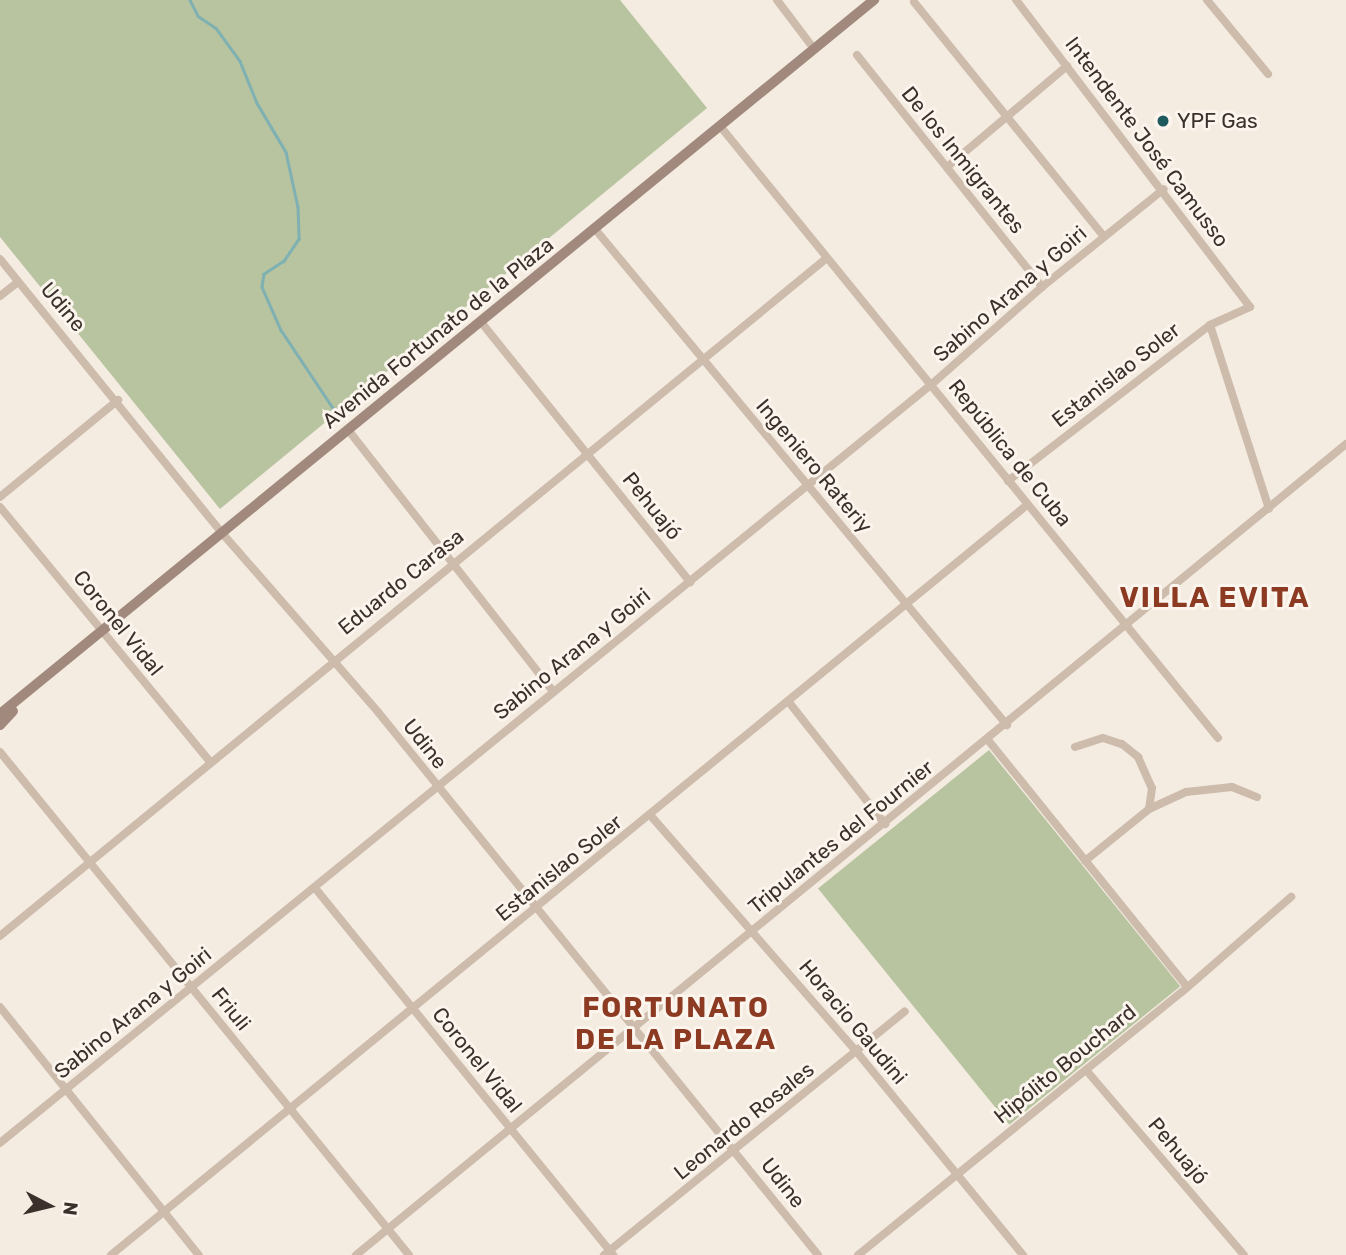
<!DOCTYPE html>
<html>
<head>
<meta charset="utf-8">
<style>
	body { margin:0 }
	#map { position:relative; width:1346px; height:1255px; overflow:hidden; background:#f4ebe1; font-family:Rubik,sans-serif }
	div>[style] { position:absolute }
	.green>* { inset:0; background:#b8c4a0; transform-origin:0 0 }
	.stream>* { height:2.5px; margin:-1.25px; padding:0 1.25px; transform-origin:1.25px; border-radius:1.25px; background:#7fb0b2 }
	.minor>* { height:8px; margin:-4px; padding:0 4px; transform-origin:4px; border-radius:4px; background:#cdbbac }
	.secondary>* { height:10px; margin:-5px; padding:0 5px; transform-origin:5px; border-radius:5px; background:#a18a7d }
	.dots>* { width:19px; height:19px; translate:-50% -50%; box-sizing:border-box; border:4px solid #fbf5ee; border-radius:50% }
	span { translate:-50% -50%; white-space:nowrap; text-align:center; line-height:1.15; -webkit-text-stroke:6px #fbf5ee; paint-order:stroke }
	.poi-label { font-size:21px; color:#3b302b }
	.left { translate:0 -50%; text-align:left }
	.street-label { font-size:21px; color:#3b302b }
	.district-label { font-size:28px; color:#8c3b22; font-weight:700; letter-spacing:2px }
	.north { position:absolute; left:14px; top:1171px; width:70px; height:70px; -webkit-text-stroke:5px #fbf5ee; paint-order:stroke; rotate:97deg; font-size:19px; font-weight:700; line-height:28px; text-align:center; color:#3b302b }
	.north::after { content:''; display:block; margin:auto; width:24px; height:32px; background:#3b302b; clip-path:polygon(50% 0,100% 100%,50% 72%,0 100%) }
</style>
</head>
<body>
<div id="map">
	<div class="green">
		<div style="clip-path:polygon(0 0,620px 0,707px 108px,220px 509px,0 237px)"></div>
		<div style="left:989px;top:750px;width:304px;height:220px;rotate:51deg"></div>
	</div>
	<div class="stream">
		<div style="left:190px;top:0;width:18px;rotate:63deg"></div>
		<div style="left:198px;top:16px;width:22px;rotate:34deg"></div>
		<div style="left:216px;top:28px;width:41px;rotate:54deg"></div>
		<div style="left:240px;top:61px;width:45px;rotate:68deg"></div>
		<div style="left:257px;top:103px;width:57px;rotate:59.4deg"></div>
		<div style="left:286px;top:152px;width:56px;rotate:77.7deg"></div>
		<div style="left:298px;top:207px;width:32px;rotate:88deg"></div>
		<div style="left:299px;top:239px;width:27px;rotate:124deg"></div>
		<div style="left:284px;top:261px;width:24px;rotate:147deg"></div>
		<div style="left:264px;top:274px;width:13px;rotate:99deg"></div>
		<div style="left:262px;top:287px;width:47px;rotate:66.2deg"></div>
		<div style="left:281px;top:330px;width:94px;rotate:56.3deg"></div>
	</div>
	<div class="minor">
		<div style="left:777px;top:0;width:61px;rotate:52.9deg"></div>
		<div style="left:1207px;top:0;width:96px;rotate:50.5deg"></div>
		<div style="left:914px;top:2px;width:302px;rotate:51deg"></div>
		<div style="left:857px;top:55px;width:297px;rotate:51.4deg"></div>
		<div style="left:720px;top:126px;width:789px;rotate:50.86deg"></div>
		<div style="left:947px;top:167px;width:157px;rotate:-40.1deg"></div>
		<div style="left:595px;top:229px;width:645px;rotate:50.29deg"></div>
		<div style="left:0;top:259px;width:353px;rotate:51deg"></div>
		<div style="left:222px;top:533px;width:237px;rotate:48.9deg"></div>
		<div style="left:378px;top:712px;width:699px;rotate:50.98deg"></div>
		<div style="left:0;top:296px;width:23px;rotate:-38deg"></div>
		<div style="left:481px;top:322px;width:334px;rotate:51.2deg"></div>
		<div style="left:1210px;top:325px;width:193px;rotate:72.2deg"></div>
		<div style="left:349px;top:431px;width:330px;rotate:51.9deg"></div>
		<div style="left:1008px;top:481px;width:255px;rotate:-37.7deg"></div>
		<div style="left:1210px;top:325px;width:44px;rotate:-24.2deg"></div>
		<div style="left:1250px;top:307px;width:386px;rotate:-127.3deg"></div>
		<div style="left:0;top:497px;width:153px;rotate:-39.4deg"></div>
		<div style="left:0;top:507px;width:330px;rotate:50.5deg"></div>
		<div style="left:788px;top:701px;width:157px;rotate:51.7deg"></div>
		<div style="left:988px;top:740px;width:317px;rotate:51.1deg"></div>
		<div style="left:1075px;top:747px;width:29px;rotate:-18deg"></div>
		<div style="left:1103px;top:738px;width:20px;rotate:18deg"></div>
		<div style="left:1122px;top:744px;width:21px;rotate:39deg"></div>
		<div style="left:1138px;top:757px;width:34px;rotate:66deg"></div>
		<div style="left:1152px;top:788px;width:21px;rotate:98deg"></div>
		<div style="left:0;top:752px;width:648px;rotate:50.88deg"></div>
		<div style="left:651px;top:816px;width:312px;rotate:48.9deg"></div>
		<div style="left:856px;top:1051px;width:264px;rotate:50.7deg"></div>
		<div style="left:1085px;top:861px;width:82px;rotate:-39.1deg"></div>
		<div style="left:1149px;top:809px;width:41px;rotate:-24.7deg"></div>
		<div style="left:1186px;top:792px;width:46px;rotate:-6.2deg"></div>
		<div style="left:1232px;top:787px;width:27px;rotate:22deg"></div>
		<div style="left:315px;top:888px;width:473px;rotate:50.9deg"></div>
		<div style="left:0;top:936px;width:1069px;rotate:-39.35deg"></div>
		<div style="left:0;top:1007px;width:318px;rotate:51.3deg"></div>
		<div style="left:1086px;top:1070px;width:243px;rotate:49.5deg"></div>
		<div style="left:0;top:1143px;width:1202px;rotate:-39.16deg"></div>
		<div style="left:932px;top:384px;width:147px;rotate:-41.4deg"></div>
		<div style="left:1042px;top:287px;width:156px;rotate:-38.8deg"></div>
		<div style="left:111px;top:1255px;width:1184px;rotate:-39.31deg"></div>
		<div style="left:356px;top:1255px;width:1280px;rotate:-39.32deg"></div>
		<div style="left:604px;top:1255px;width:387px;rotate:-39deg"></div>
		<div style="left:858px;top:1255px;width:417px;rotate:-39.1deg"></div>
		<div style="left:1182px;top:992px;width:145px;rotate:-41.1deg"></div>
	</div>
	<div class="secondary">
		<div style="left:0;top:714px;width:1129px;rotate:-39.25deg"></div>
		<div style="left:0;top:725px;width:19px;rotate:-47deg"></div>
	</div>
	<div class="dots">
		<div style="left:1163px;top:121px;background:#1f5a5e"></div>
	</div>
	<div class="poi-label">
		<span class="left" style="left:1177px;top:121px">YPF Gas</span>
	</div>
	<div class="street-label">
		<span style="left:1147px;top:142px;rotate:53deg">Intendente José Camusso</span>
		<span style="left:963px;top:160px;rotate:51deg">De los Inmigrantes</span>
		<span style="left:1010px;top:294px;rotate:-41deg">Sabino Arana y Goiri</span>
		<span style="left:63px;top:307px;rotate:50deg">Udine</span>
		<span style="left:438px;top:333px;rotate:-39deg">Avenida Fortunato de la Plaza</span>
		<span style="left:1116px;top:375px;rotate:-38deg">Estanislao Soler</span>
		<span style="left:1010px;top:453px;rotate:51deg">República de Cuba</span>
		<span style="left:814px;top:466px;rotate:50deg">Ingeniero Rateriy</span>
		<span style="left:652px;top:506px;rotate:51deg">Pehuajó</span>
		<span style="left:401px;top:582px;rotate:-39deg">Eduardo Carasa</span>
		<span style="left:118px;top:623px;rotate:51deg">Coronel Vidal</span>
		<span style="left:572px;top:654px;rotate:-39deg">Sabino Arana y Goiri</span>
		<span style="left:425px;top:744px;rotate:52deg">Udine</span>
		<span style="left:841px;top:837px;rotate:-39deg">Tripulantes del Fournier</span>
		<span style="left:559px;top:868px;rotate:-39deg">Estanislao Soler</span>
		<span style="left:231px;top:1009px;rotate:51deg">Friuli</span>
		<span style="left:133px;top:1013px;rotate:-39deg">Sabino Arana y Goiri</span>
		<span style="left:853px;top:1022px;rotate:50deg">Horacio Gaudini</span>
		<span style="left:477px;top:1060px;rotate:51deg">Coronel Vidal</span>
		<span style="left:1065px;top:1064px;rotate:-39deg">Hipólito Bouchard</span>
		<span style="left:744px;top:1121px;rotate:-39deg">Leonardo Rosales</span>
		<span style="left:1178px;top:1151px;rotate:50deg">Pehuajó</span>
		<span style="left:783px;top:1183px;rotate:52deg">Udine</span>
	</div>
	<div class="district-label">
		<span style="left:1215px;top:598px">VILLA EVITA</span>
		<span style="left:676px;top:1024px">FORTUNATO<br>DE LA PLAZA</span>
	</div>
	<div class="north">N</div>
</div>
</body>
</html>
